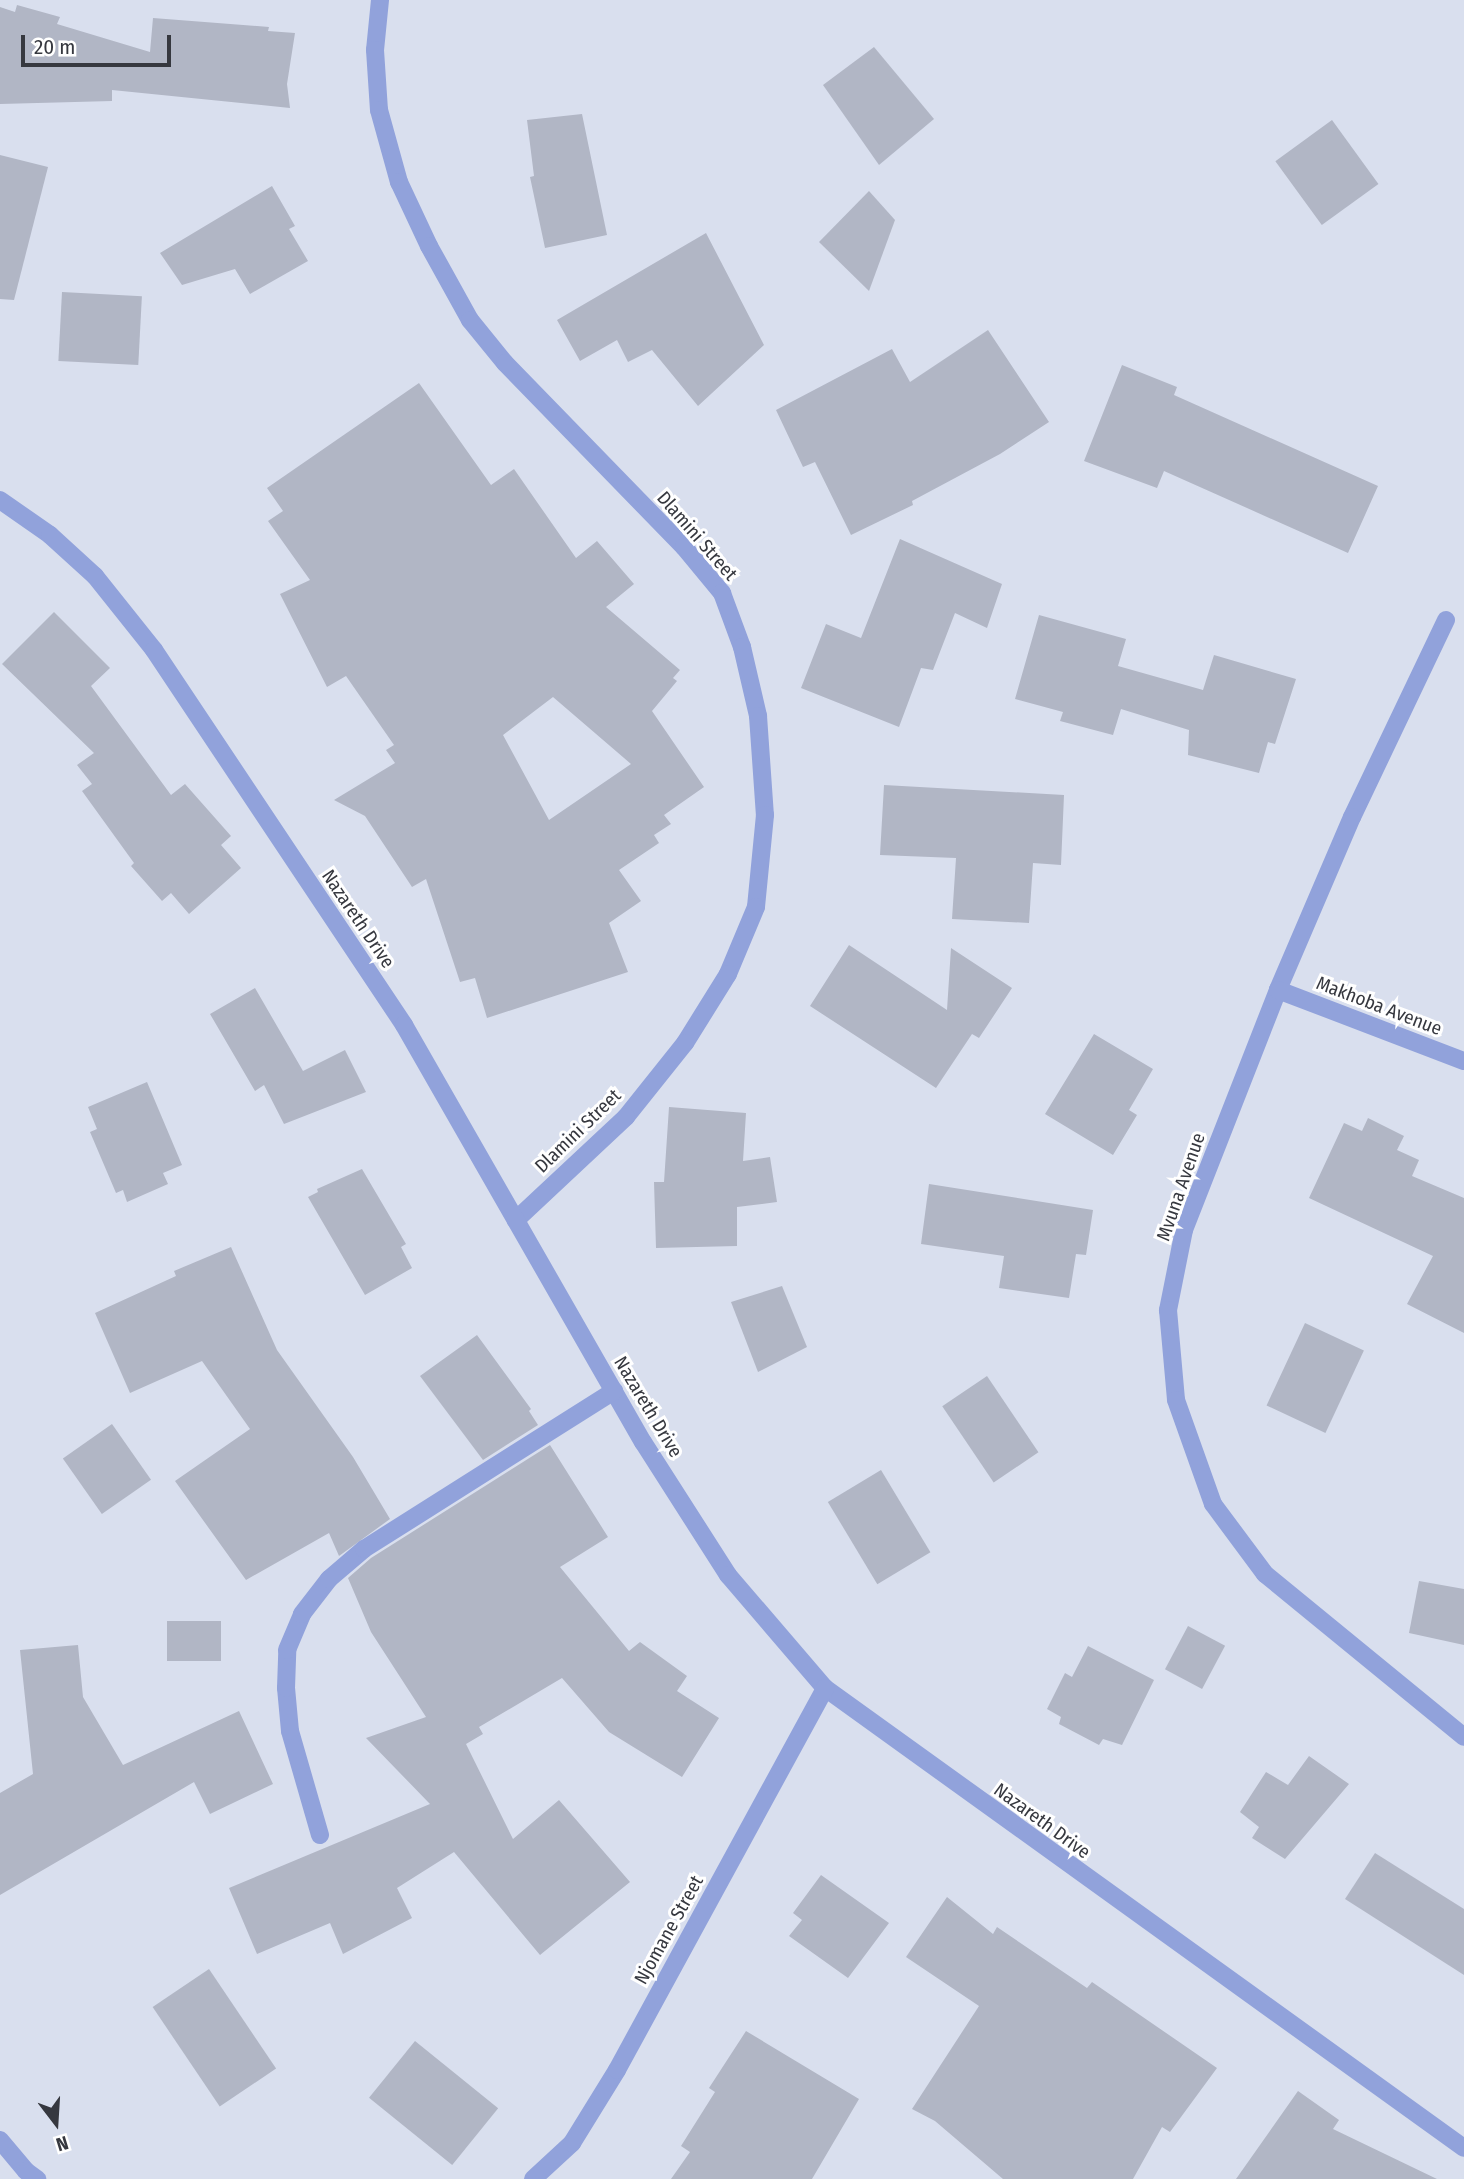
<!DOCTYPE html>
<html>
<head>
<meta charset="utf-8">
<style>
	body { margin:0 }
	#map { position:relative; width:1464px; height:2179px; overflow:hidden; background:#d9dfee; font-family:"Fira Sans Condensed",sans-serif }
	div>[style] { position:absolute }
	.building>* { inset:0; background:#b1b6c5; transform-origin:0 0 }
	.minor>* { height:18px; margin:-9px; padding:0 9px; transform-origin:9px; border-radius:9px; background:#91a2db }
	span { translate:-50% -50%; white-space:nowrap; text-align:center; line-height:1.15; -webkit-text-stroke:6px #fff; paint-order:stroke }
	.street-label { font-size:19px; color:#36383f }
	.north { position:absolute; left:21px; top:2088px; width:70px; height:70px; -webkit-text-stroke:5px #fff; paint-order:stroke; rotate:163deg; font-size:19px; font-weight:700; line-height:28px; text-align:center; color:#36383f }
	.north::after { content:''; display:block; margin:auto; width:24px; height:32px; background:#36383f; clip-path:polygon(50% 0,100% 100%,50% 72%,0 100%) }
	.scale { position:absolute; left:21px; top:35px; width:150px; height:32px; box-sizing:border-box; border:4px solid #36383f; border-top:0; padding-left:9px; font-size:21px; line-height:24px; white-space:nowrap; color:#36383f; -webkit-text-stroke:5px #fff; paint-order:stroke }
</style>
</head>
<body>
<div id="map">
	<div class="building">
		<div style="clip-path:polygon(17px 5px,60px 17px,57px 24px,150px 52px,153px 18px,269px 27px,268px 31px,295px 33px,287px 84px,290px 108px,112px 90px,112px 101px,0 104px,0 7px,15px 12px)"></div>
		<div style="clip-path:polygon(874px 47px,934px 119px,879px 165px,823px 85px)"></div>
		<div style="clip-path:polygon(582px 114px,607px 235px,545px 248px,530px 177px,534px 176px,527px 120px)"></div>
		<div style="left:1332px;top:120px;width:79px;height:70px;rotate:54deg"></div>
		<div style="clip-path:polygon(0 155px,48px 167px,14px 300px,0 299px)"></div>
		<div style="clip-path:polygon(272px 186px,295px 226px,289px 229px,308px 261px,250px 294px,235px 269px,182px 285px,160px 253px)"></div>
		<div style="clip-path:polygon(869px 191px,895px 220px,869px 291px,819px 242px)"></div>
		<div style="clip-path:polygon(706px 233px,764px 345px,698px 406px,652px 350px,628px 362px,617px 340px,580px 361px,557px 320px)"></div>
		<div style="left:62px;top:292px;width:80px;height:69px;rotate:3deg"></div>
		<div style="clip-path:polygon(988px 330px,1049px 422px,1000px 454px,912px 501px,913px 505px,851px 535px,815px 462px,803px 467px,776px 410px,892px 349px,910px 382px)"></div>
		<div style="clip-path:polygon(1122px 365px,1177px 387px,1174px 395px,1378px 486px,1348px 553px,1164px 471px,1157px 488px,1084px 461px)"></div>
		<div style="clip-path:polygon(evenodd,419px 383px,491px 485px,514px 469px,576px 558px,597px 541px,634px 584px,606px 607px,680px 670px,673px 678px,677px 681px,652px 711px,704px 787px,664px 815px,671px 824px,654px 835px,659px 843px,619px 870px,641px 901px,609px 923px,628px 972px,487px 1018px,475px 978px,460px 982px,426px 879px,412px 887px,365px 816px,334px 800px,395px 763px,386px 750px,394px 745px,346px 676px,327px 687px,280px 594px,310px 580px,268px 521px,283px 511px,267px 488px,419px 383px,553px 697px,631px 764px,549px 820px,503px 735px,553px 697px)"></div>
		<div style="clip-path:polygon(900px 539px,1002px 584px,987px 628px,955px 613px,933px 670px,921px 668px,899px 727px,801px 688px,826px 624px,861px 638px)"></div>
		<div style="clip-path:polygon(54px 612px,110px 668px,91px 686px,171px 795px,185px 784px,231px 836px,221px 845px,241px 868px,189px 914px,171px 893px,162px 901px,131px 866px,134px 863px,82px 791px,92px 784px,77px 765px,94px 753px,2px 664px)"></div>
		<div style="clip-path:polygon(1039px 615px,1126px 639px,1118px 666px,1203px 690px,1214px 655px,1296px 679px,1275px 744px,1268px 742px,1259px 773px,1188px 755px,1189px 730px,1121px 709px,1113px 735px,1060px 721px,1063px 712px,1015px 699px)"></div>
		<div style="clip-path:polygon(884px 785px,1064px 795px,1061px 865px,1033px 863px,1029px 923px,952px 919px,956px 858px,880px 855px)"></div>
		<div style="clip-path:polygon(849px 945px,947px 1010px,951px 948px,1012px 988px,979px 1038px,972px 1034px,936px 1088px,810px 1006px)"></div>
		<div style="clip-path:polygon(255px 988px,303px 1071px,345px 1050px,366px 1092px,284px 1124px,264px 1085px,255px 1091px,210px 1014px)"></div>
		<div style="clip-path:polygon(1094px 1034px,1153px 1069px,1129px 1110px,1137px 1115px,1113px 1155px,1045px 1114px)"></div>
		<div style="clip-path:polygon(147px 1082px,182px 1165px,163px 1173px,168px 1184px,127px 1202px,123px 1190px,116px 1193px,90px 1132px,97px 1129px,88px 1107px)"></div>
		<div style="clip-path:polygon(669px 1107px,746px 1113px,743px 1161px,770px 1157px,777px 1202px,737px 1207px,737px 1246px,656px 1248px,654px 1182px,664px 1182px)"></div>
		<div style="clip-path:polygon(1368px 1118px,1404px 1136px,1397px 1150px,1419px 1160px,1412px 1176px,1464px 1198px,1464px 1333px,1407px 1304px,1433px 1256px,1309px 1198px,1344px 1123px,1362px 1131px)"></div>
		<div style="clip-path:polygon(362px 1169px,406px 1244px,401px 1247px,412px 1268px,365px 1295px,308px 1197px,318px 1192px,317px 1189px)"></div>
		<div style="clip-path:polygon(929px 1184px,1093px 1210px,1086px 1255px,1076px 1254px,1069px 1298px,999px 1288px,1004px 1256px,921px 1244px)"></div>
		<div style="clip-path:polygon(231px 1247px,277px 1350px,353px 1457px,390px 1519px,339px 1556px,329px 1533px,246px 1580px,175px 1481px,250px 1429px,202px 1361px,130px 1393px,95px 1313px,176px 1276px,174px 1271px)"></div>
		<div style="clip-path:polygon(782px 1286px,807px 1347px,758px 1372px,731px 1302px)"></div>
		<div style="left:1305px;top:1323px;width:65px;height:91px;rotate:25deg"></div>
		<div style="clip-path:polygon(477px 1335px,531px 1409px,529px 1411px,538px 1425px,483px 1460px,420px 1376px)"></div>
		<div style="left:987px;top:1376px;width:92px;height:54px;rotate:56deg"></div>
		<div style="left:112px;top:1424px;width:68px;height:60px;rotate:55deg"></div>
		<div style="clip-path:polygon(550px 1445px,608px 1537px,560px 1567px,629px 1651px,640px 1642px,687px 1676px,677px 1691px,719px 1718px,682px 1777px,609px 1732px,562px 1678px,479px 1727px,483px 1734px,466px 1744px,513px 1839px,559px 1800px,630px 1882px,540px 1955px,454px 1852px,397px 1888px,412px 1918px,343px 1954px,330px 1923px,257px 1954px,229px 1888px,430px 1804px,366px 1738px,426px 1717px,371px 1632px,348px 1578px,371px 1558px)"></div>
		<div style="left:881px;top:1470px;width:96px;height:62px;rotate:59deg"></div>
		<div style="clip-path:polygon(1419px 1581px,1464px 1589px,1464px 1645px,1409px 1633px)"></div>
		<div style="left:221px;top:1621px;width:40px;height:54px;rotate:90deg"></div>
		<div style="left:1188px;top:1626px;width:42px;height:49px;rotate:28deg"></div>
		<div style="clip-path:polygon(78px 1645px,83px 1697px,123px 1765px,239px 1711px,273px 1784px,210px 1814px,194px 1782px,0 1895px,0 1793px,33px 1774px,20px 1650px)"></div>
		<div style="clip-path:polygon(1088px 1646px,1154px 1680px,1122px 1745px,1103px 1739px,1099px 1745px,1059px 1724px,1061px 1717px,1047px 1709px,1065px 1673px,1072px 1677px)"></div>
		<div style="clip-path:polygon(1309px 1756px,1349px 1784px,1285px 1859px,1252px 1838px,1259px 1827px,1240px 1812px,1266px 1772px,1288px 1785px)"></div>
		<div style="clip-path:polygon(1375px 1853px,1464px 1909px,1464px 1975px,1345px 1899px)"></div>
		<div style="clip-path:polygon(821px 1875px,889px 1923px,848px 1978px,789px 1936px,802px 1920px,793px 1913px)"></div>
		<div style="clip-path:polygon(947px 1897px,993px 1934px,997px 1927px,1087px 1988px,1092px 1982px,1217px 2068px,1170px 2132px,1162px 2127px,1133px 2179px,1003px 2179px,935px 2121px,912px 2109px,979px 2006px,906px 1957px)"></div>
		<div style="left:209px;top:1969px;width:120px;height:68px;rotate:56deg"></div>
		<div style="clip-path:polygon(746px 2031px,859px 2099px,812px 2179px,671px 2179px,690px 2152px,681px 2146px,715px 2092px,709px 2088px)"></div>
		<div style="left:415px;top:2041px;width:107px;height:73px;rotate:39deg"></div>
		<div style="clip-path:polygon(1298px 2091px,1339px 2120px,1333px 2129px,1437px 2179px,1236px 2179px)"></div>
	</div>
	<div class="minor">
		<div style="left:380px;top:0;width:50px;rotate:95.7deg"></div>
		<div style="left:375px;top:50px;width:60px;rotate:86.2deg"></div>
		<div style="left:379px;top:110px;width:75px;rotate:74.5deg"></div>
		<div style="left:399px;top:182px;width:71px;rotate:64.9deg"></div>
		<div style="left:429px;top:246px;width:85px;rotate:61deg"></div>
		<div style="left:470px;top:320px;width:55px;rotate:50.9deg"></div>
		<div style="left:505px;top:363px;width:257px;rotate:45.8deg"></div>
		<div style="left:684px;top:547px;width:60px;rotate:50.4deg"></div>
		<div style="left:722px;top:593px;width:58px;rotate:69.7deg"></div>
		<div style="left:742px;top:647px;width:71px;rotate:76.9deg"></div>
		<div style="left:758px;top:716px;width:99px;rotate:86deg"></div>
		<div style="left:765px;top:815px;width:92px;rotate:95.6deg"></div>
		<div style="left:756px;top:907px;width:73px;rotate:112.7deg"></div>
		<div style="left:728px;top:974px;width:81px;rotate:121.9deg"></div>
		<div style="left:685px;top:1043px;width:95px;rotate:128.6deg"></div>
		<div style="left:626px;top:1117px;width:151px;rotate:136.9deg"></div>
		<div style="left:0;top:500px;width:61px;rotate:35deg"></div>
		<div style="left:50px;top:535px;width:61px;rotate:42.3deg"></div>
		<div style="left:95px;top:576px;width:95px;rotate:51.4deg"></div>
		<div style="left:154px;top:650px;width:451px;rotate:56.3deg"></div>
		<div style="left:404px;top:1025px;width:481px;rotate:60.2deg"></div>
		<div style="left:643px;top:1442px;width:158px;rotate:57.4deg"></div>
		<div style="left:728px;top:1575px;width:149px;rotate:49.4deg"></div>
		<div style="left:825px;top:1688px;width:787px;rotate:35.75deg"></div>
		<div style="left:1446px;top:620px;width:218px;rotate:115.5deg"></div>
		<div style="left:1352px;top:817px;width:188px;rotate:113.2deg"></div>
		<div style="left:1278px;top:990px;width:258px;rotate:111.4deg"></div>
		<div style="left:1184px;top:1230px;width:82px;rotate:101.3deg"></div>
		<div style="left:1168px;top:1310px;width:90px;rotate:84.9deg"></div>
		<div style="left:1176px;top:1400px;width:110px;rotate:70.4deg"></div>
		<div style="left:1213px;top:1504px;width:87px;rotate:53.4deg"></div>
		<div style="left:1265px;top:1574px;width:257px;rotate:39.3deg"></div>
		<div style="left:1278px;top:990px;width:199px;rotate:20.9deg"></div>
		<div style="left:320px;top:1835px;width:108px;rotate:-106.1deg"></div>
		<div style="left:290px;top:1731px;width:43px;rotate:-95.3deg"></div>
		<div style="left:286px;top:1688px;width:38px;rotate:-88deg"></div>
		<div style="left:287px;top:1650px;width:39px;rotate:-67deg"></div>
		<div style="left:302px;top:1614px;width:44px;rotate:-52.4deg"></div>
		<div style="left:329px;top:1579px;width:46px;rotate:-40.6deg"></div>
		<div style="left:364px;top:1549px;width:296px;rotate:-32.3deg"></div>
		<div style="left:0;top:2140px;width:40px;rotate:50deg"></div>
		<div style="left:26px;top:2171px;width:14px;rotate:36deg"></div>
		<div style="left:533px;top:2179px;width:53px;rotate:-42.7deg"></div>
		<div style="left:572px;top:2143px;width:86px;rotate:-58.3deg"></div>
		<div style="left:617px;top:2070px;width:435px;rotate:-61.4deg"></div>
	</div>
	<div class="street-label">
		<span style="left:697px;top:536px;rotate:49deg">Dlamini Street</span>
		<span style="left:358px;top:919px;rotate:56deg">Nazareth Drive</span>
		<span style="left:1379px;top:1006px;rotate:21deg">Makhoba Avenue</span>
		<span style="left:578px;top:1131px;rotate:-44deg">Dlamini Street</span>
		<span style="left:1181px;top:1187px;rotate:-71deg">Mvuna Avenue</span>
		<span style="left:648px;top:1407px;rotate:59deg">Nazareth Drive</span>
		<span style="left:1042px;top:1821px;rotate:36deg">Nazareth Drive</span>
		<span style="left:669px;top:1930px;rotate:-61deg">Njomane Street</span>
	</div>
	<div class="north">N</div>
	<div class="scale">20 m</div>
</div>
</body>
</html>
